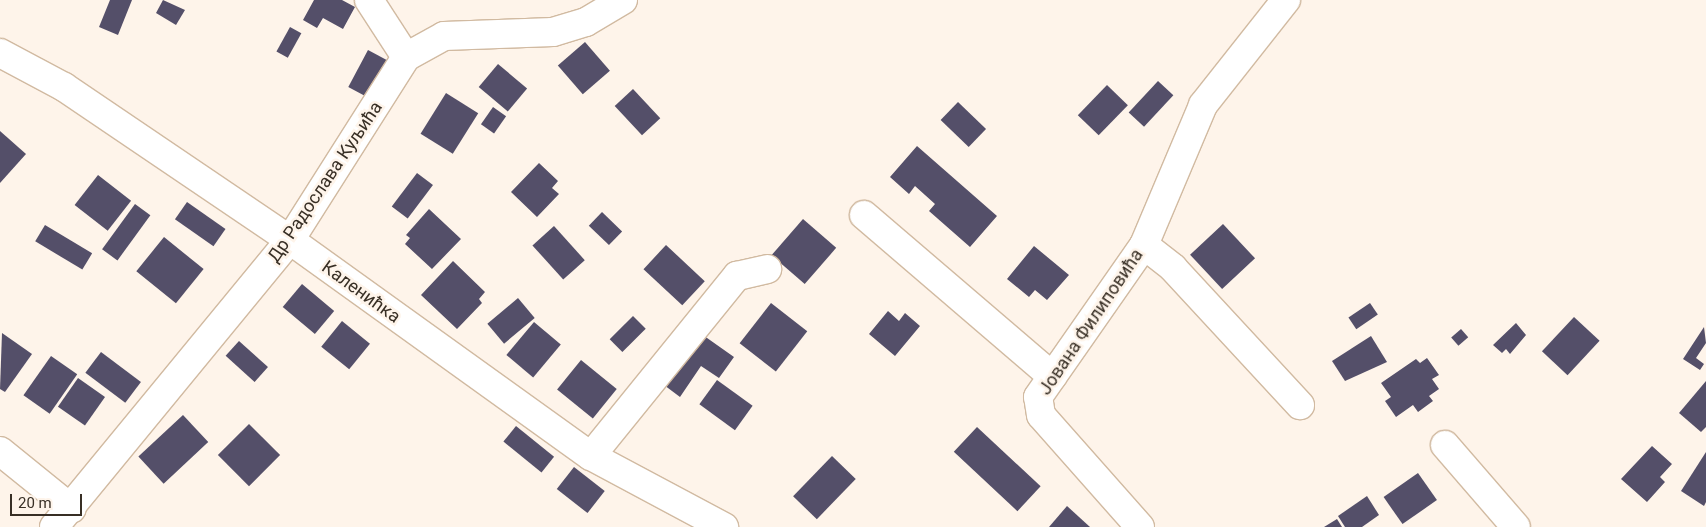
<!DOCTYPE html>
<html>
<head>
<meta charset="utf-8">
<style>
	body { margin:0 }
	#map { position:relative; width:1706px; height:527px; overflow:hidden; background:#fef4ea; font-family:Roboto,sans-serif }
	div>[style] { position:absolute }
	.building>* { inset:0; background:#544f69; transform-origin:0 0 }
	.roads { filter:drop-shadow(1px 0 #d1baa1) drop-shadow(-1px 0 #d1baa1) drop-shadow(0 1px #d1baa1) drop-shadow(0 -1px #d1baa1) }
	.minor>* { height:28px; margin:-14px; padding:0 14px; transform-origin:14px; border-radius:14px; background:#fff }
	span { translate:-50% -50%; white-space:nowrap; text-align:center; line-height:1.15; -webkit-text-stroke:5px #fef4ea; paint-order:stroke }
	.street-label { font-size:18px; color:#382f25 }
	.scale { position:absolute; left:10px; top:494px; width:72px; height:22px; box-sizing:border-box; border:2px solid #382f25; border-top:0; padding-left:6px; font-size:15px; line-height:18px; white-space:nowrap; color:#382f25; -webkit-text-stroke:4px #fef4ea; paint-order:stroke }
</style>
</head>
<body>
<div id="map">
	<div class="building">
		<div style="clip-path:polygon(110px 0,132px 0,118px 35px,99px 27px)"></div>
		<div style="clip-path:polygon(163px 0,185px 10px,176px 25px,156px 13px)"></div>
		<div style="clip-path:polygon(314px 0,342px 0,355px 7px,343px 29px,323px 18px,317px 28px,303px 20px)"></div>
		<div style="left:290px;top:27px;width:13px;height:28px;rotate:29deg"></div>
		<div style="left:585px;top:42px;width:38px;height:36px;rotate:49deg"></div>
		<div style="left:368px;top:50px;width:27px;height:42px;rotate:28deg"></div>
		<div style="left:498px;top:64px;width:38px;height:30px;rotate:40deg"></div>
		<div style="left:1158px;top:81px;width:21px;height:43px;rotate:43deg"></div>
		<div style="left:1107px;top:85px;width:29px;height:42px;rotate:44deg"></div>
		<div style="left:633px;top:89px;width:40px;height:25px;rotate:47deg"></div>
		<div style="left:446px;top:93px;width:38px;height:48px;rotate:32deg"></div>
		<div style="left:958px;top:102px;width:39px;height:25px;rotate:44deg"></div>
		<div style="left:493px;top:107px;width:16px;height:21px;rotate:35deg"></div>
		<div style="clip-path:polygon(0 131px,26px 154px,0 183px)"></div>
		<div style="clip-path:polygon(917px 146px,997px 216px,970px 247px,929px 211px,935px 204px,915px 186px,909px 194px,890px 177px)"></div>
		<div style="clip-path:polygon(539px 163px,558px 181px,552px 188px,559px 194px,537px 217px,511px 192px)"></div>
		<div style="left:417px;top:173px;width:20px;height:42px;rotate:37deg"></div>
		<div style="left:98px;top:175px;width:42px;height:38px;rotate:38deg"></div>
		<div style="left:187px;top:202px;width:47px;height:21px;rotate:35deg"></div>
		<div style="left:135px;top:204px;width:19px;height:56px;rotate:36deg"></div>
		<div style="clip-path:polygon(429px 209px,461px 239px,432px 269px,405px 244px,410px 238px,406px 235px)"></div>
		<div style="left:602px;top:212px;width:28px;height:19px;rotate:44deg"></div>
		<div style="left:803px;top:219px;width:44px;height:48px;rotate:41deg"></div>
		<div style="left:1223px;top:224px;width:47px;height:45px;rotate:47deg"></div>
		<div style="left:45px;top:225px;width:55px;height:19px;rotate:31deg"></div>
		<div style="left:554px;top:226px;width:46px;height:29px;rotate:48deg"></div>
		<div style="left:164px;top:237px;width:51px;height:44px;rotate:39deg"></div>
		<div style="left:666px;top:245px;width:53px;height:33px;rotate:43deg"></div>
		<div style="clip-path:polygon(1034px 246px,1069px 275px,1047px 300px,1035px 290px,1029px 297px,1007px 279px)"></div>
		<div style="clip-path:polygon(453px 261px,485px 292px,479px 299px,482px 303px,457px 329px,421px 295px)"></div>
		<div style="left:302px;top:284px;width:42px;height:30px;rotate:40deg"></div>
		<div style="left:518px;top:298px;width:26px;height:40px;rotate:50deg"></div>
		<div style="left:771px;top:303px;width:46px;height:51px;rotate:38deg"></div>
		<div style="left:1370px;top:303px;width:14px;height:26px;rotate:56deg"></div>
		<div style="clip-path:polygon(888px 311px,899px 321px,905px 313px,920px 326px,895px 356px,869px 334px)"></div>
		<div style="left:633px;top:316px;width:18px;height:33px;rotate:45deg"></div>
		<div style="left:1574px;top:317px;width:35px;height:47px;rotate:43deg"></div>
		<div style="left:342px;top:321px;width:36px;height:33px;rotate:39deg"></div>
		<div style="left:534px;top:322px;width:35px;height:43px;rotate:40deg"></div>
		<div style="clip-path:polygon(1516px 323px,1526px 335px,1510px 354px,1506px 349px,1502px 353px,1493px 345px)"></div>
		<div style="clip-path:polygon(1704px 327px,1706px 343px,1696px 358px,1704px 364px,1700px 370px,1683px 359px)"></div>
		<div style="left:1461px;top:329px;width:11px;height:13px;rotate:49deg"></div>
		<div style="clip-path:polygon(2px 333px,32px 354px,5px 392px,0 389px)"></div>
		<div style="clip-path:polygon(700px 333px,734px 357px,719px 378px,701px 366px,680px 397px,664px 385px)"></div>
		<div style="clip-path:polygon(1371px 336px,1387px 362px,1345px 381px,1332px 361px)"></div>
		<div style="left:239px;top:341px;width:39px;height:20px;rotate:42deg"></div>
		<div style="left:101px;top:352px;width:50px;height:26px;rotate:37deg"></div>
		<div style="left:51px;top:356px;width:32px;height:48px;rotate:35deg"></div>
		<div style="clip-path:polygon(1427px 358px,1439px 375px,1432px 379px,1439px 389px,1429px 396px,1433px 401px,1418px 412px,1413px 405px,1396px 417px,1385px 401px,1391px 397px,1381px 383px,1416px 359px,1420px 363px)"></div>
		<div style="left:581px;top:360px;width:46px;height:38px;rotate:39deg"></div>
		<div style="left:78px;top:378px;width:33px;height:35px;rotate:35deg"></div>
		<div style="left:717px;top:380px;width:44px;height:30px;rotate:36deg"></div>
		<div style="clip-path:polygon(1706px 381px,1706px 427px,1701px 432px,1679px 413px)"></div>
		<div style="left:183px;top:415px;width:37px;height:61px;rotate:47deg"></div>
		<div style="left:249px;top:424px;width:44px;height:44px;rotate:45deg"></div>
		<div style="left:516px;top:426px;width:49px;height:20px;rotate:39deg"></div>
		<div style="left:977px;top:427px;width:87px;height:34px;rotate:43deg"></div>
		<div style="clip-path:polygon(1652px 446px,1672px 464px,1660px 477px,1665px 482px,1647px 502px,1621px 479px)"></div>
		<div style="clip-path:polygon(1706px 452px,1706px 502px,1704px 506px,1681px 491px)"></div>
		<div style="left:832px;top:456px;width:33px;height:56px;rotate:44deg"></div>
		<div style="left:574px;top:467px;width:39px;height:28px;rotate:38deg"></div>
		<div style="left:1418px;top:473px;width:33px;height:42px;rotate:55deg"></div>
		<div style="clip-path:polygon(1367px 496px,1379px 515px,1362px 527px,1345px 527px,1338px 516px)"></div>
		<div style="clip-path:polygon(1067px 506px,1090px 527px,1049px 527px)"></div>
		<div style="clip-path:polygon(1337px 519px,1342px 527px,1324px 527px)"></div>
	</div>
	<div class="roads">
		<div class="minor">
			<div style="left:369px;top:0;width:68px;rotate:57deg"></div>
			<div style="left:0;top:53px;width:72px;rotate:28deg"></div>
			<div style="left:64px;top:87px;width:273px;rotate:34.1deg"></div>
			<div style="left:290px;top:240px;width:370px;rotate:35.7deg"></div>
			<div style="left:591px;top:456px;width:151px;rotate:28.1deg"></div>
			<div style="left:864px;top:215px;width:248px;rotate:40.6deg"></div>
			<div style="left:1144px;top:245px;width:37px;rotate:38deg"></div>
			<div style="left:1173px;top:268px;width:187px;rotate:47.2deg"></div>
			<div style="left:1445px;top:445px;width:108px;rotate:49.1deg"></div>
			<div style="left:0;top:451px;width:92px;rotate:38.9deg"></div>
			<div style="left:591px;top:456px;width:232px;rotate:-51deg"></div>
			<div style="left:737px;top:276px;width:31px;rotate:-13deg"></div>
			<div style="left:54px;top:527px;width:372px;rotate:-50.6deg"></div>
			<div style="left:290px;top:240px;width:217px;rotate:-57.6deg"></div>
			<div style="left:406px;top:57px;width:43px;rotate:-28.9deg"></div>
			<div style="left:444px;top:36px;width:109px;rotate:-2.1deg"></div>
			<div style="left:553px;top:32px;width:34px;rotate:-17deg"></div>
			<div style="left:586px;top:22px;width:43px;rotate:-30.7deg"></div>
			<div style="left:1140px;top:527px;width:149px;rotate:-131.5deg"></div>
			<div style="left:1041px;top:415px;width:18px;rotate:-99deg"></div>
			<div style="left:1038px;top:397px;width:185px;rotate:-55.1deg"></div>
			<div style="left:1144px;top:245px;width:152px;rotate:-67.1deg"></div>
			<div style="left:1203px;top:105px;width:134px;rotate:-51.7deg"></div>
		</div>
	</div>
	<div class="street-label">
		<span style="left:325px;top:182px;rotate:-56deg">Др Радослава Куљића</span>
		<span style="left:361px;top:292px;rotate:36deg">Каленићка</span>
		<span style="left:1091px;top:322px;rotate:-56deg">Јована Филиповића</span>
	</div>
	<div class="scale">20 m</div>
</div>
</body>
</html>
